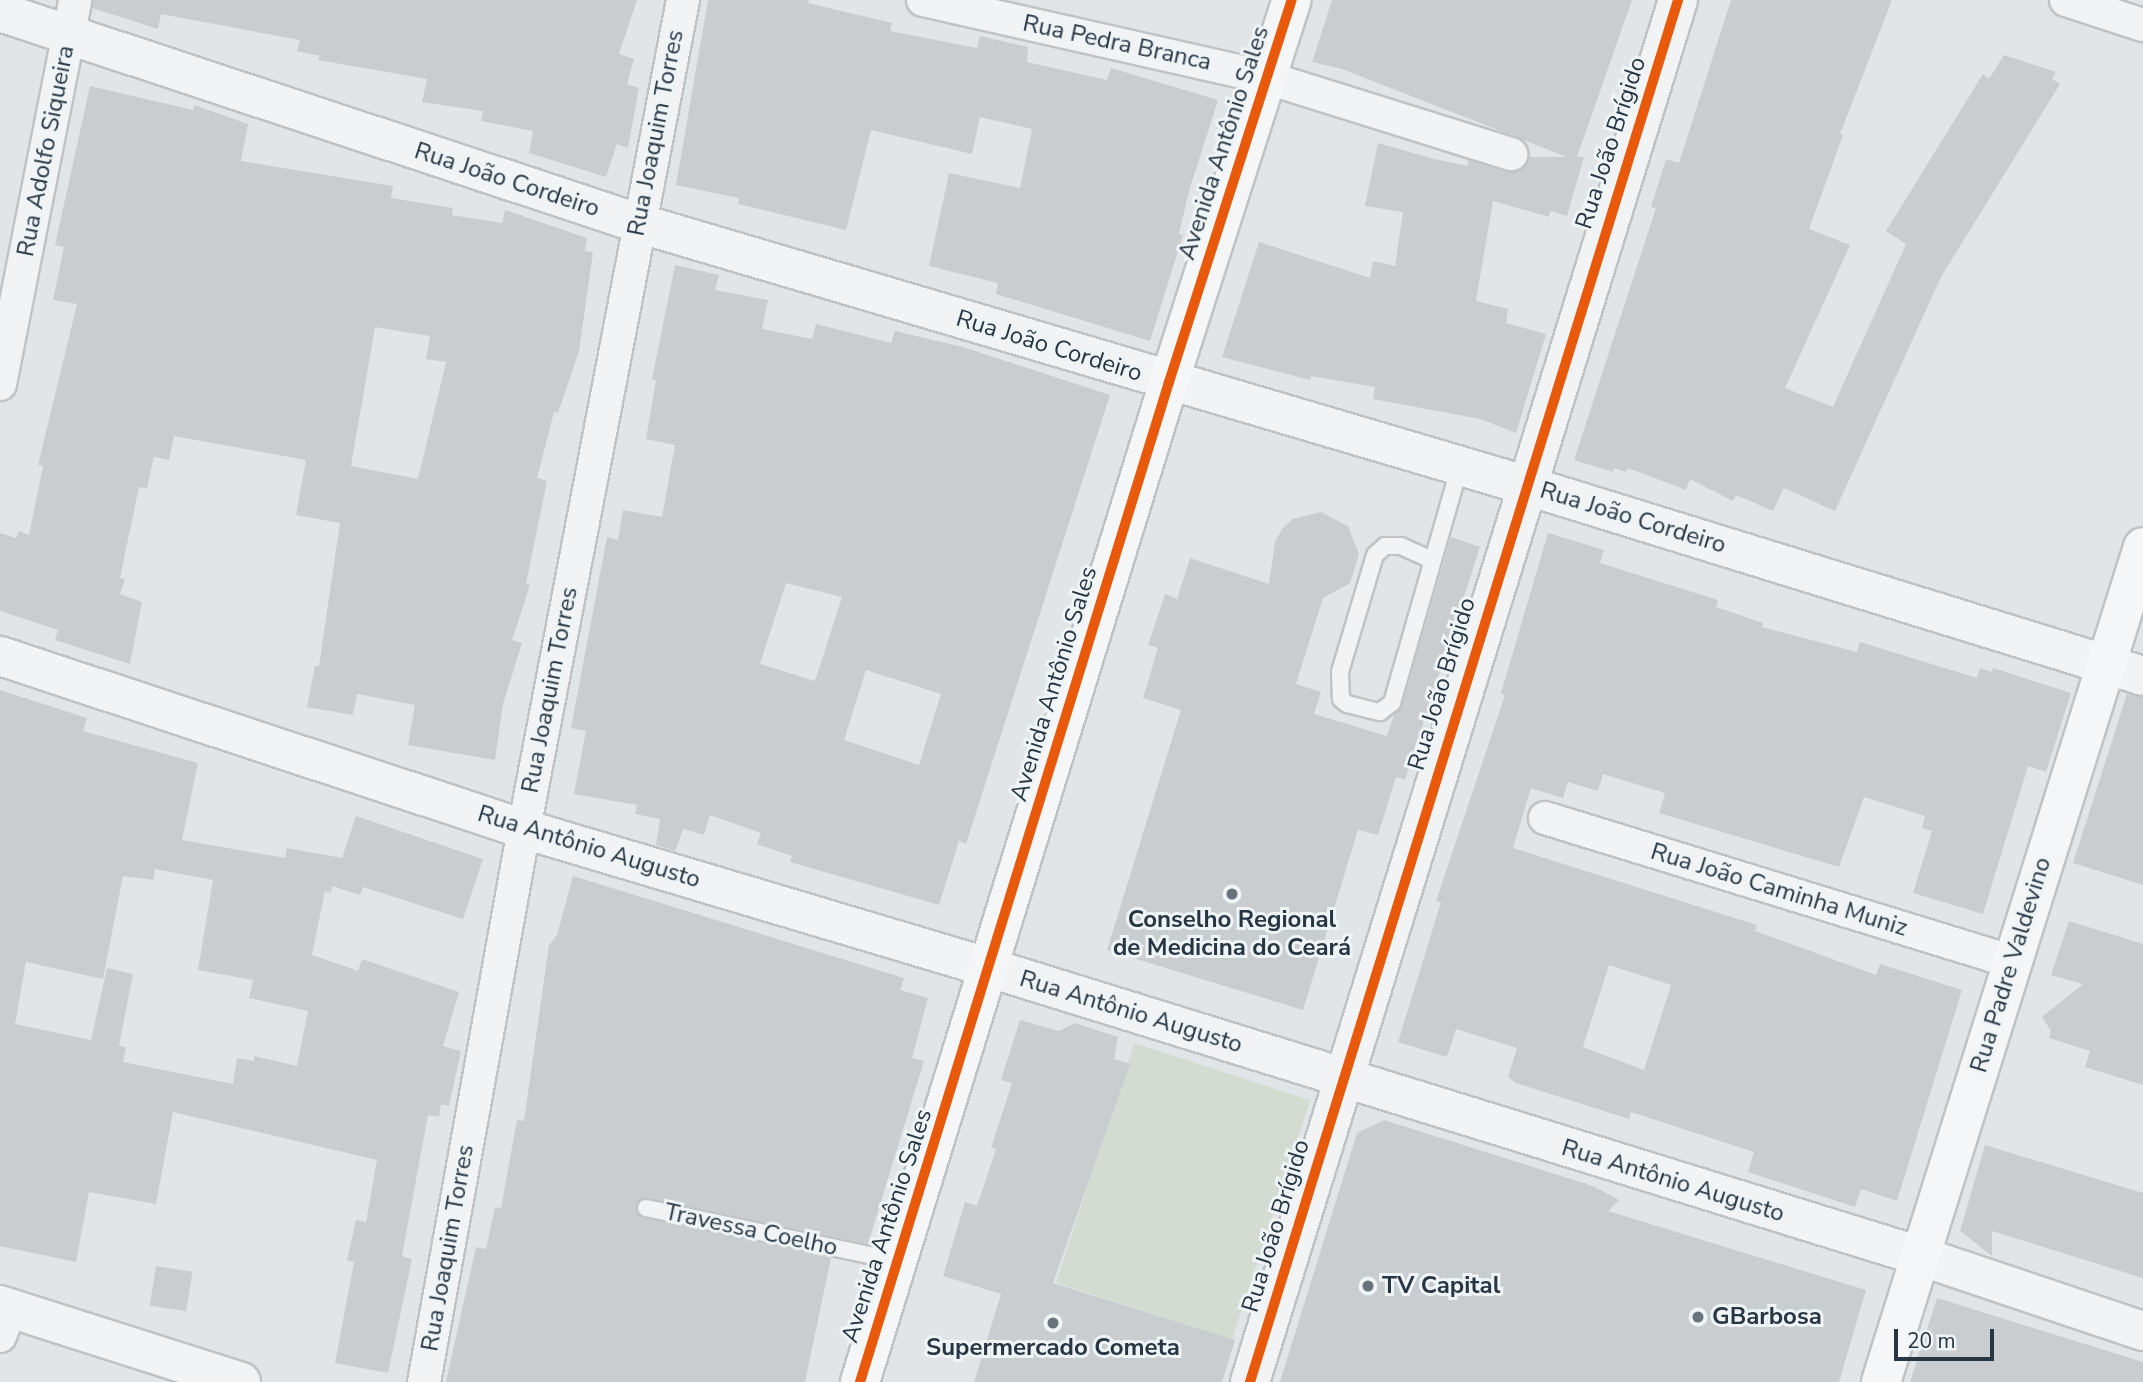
<!DOCTYPE html>
<html>
<head>
<meta charset="utf-8">
<style>
	body { margin:0 }
	#map { position:relative; width:2143px; height:1382px; overflow:hidden; background:#e2e5e7; font-family:"Nunito Sans",sans-serif }
	div>[style] { position:absolute }
	.green>* { inset:0; background:#d4dcd2; transform-origin:0 0 }
	.building>* { inset:0; background:#cacdcf; transform-origin:0 0 }
	.roads { filter:drop-shadow(2px 0 #c0c3c5) drop-shadow(-2px 0 #c0c3c5) drop-shadow(0 2px #c0c3c5) drop-shadow(0 -2px #c0c3c5) }
	.service>* { height:16px; margin:-8px; padding:0 8px; transform-origin:8px; border-radius:8px; background:#f1f3f4 }
	.minor>* { height:32px; margin:-16px; padding:0 16px; transform-origin:16px; border-radius:16px; background:#f1f3f4 }
	.tertiary>* { height:38px; margin:-19px; padding:0 19px; transform-origin:19px; border-radius:19px; background:#f1f3f4 }
	.primary>* { height:38px; margin:-19px; padding:0 19px; transform-origin:19px; border-radius:19px; background:#f5f6f7 }
	.cycleway>* { height:10px; margin:-5px; padding:0 5px; transform-origin:5px; border-radius:5px; background:#e8590c }
	.dots>* { width:19px; height:19px; translate:-50% -50%; box-sizing:border-box; border:4px solid #eff4f7; border-radius:50% }
	span { translate:-50% -50%; white-space:nowrap; text-align:center; line-height:1.15; -webkit-text-stroke:6px #eff4f7; paint-order:stroke }
	.street-label { font-size:24px; color:#273642 }
	.poi-label { font-size:24px; color:#273642; font-weight:700 }
	.left { translate:0 -50%; text-align:left }
	.scale { position:absolute; left:1894px; top:1329px; width:100px; height:32px; box-sizing:border-box; border:4px solid #273642; border-top:0; padding-left:9px; font-size:21px; line-height:24px; white-space:nowrap; color:#273642; -webkit-text-stroke:5px #eff4f7; paint-order:stroke }
</style>
</head>
<body>
<div id="map">
	<div class="green">
		<div style="left:1134px;top:1043px;width:185px;height:252px;rotate:18deg"></div>
	</div>
	<div class="building">
		<div style="clip-path:polygon(93px 0,637px 0,619px 54px,634px 59px,627px 84px,639px 88px,628px 148px,617px 144px,606px 177px,529px 153px,533px 131px,481px 121px,483px 111px,422px 102px,427px 79px,318px 60px,320px 56px,297px 51px,300px 40px,161px 14px,158px 29px,92px 8px)"></div>
		<div style="clip-path:polygon(708px 0,809px 0,808px 3px,892px 23px,890px 31px,977px 48px,980px 36px,1028px 47px,1027px 62px,1107px 80px,1111px 68px,1218px 100px,1189px 191px,1179px 234px,1183px 235px,1150px 341px,996px 294px,998px 283px,929px 266px,949px 173px,1020px 188px,1032px 129px,980px 117px,972px 154px,871px 130px,846px 230px,738px 204px,739px 198px,676px 185px)"></div>
		<div style="clip-path:polygon(1332px 0,1632px 0,1577px 157px,1584px 157px,1567px 216px,1550px 211px,1549px 217px,1493px 201px,1476px 301px,1508px 309px,1506px 323px,1546px 334px,1516px 433px,1480px 419px,1373px 399px,1375px 387px,1311px 376px,1310px 380px,1222px 357px,1259px 242px,1370px 278px,1373px 261px,1395px 266px,1403px 212px,1365px 206px,1378px 143px,1434px 159px,1468px 166px,1468px 160px,1506px 172px,1523px 168px,1529px 157px,1567px 157px,1342px 69px,1312px 62px)"></div>
		<div style="clip-path:polygon(1731px 0,1892px 0,1840px 134px,1843px 135px,1809px 229px,1850px 245px,1785px 388px,1833px 407px,1906px 244px,1886px 231px,1983px 74px,1989px 79px,2004px 55px,2056px 72px,2052px 79px,2060px 84px,1941px 277px,1835px 511px,1784px 488px,1773px 511px,1736px 495px,1733px 501px,1690px 479px,1686px 490px,1628px 468px,1626px 472px,1614px 468px,1613px 472px,1574px 460px,1656px 208px,1651px 207px,1666px 159px,1679px 163px)"></div>
		<div style="clip-path:polygon(evenodd,90px 86px,193px 110px,194px 105px,248px 124px,241px 161px,393px 186px,391px 198px,453px 208px,452px 215px,502px 223px,505px 210px,587px 238px,585px 251px,593px 252px,579px 351px,558px 413px,554px 412px,537px 478px,547px 481px,526px 584px,530px 585px,512px 640px,522px 643px,503px 704px,495px 760px,408px 745px,415px 705px,357px 694px,353px 715px,307px 707px,315px 666px,319px 666px,340px 523px,296px 515px,306px 460px,174px 436px,169px 460px,154px 457px,147px 488px,139px 487px,120px 578px,125px 579px,120px 594px,142px 602px,130px 664px,55px 640px,58px 630px,0 611px,0 533px,16px 538px,19px 531px,29px 535px,43px 466px,38px 465px,77px 304px,53px 300px,64px 247px,55px 245px,90px 86px,375px 327px,430px 336px,426px 359px,446px 362px,418px 479px,351px 466px,375px 327px)"></div>
		<div style="clip-path:polygon(evenodd,675px 265px,719px 275px,715px 290px,768px 300px,762px 329px,812px 339px,816px 324px,891px 343px,895px 331px,963px 347px,1110px 395px,966px 844px,959px 841px,939px 905px,790px 862px,792px 856px,757px 844px,761px 833px,710px 815px,704px 835px,683px 829px,675px 851px,656px 845px,660px 819px,635px 814px,637px 805px,574px 794px,586px 731px,571px 728px,607px 537px,618px 540px,623px 510px,662px 517px,675px 445px,646px 439px,656px 380px,652px 379px,675px 265px,786px 583px,842px 597px,815px 681px,760px 664px,786px 583px,675px 265px,866px 670px,941px 694px,919px 765px,844px 740px,866px 670px)"></div>
		<div style="clip-path:polygon(1321px 512px,1348px 526px,1359px 554px,1350px 583px,1323px 598px,1296px 684px,1321px 692px,1314px 714px,1387px 736px,1394px 715px,1402px 706px,1451px 537px,1480px 547px,1405px 780px,1396px 777px,1378px 835px,1358px 830px,1303px 1010px,1107px 950px,1181px 710px,1143px 698px,1158px 648px,1148px 645px,1165px 594px,1177px 599px,1190px 558px,1269px 584px,1275px 542px,1282px 529px,1293px 519px)"></div>
		<div style="clip-path:polygon(evenodd,1548px 533px,1604px 550px,1600px 563px,1718px 600px,1716px 607px,1763px 623px,1762px 627px,1857px 652px,1860px 642px,1977px 678px,1980px 668px,1992px 672px,1993px 668px,2071px 693px,2046px 772px,2028px 766px,1983px 914px,1913px 893px,1932px 831px,1922px 828px,1925px 816px,1864px 797px,1839px 867px,1659px 813px,1665px 793px,1603px 774px,1598px 791px,1568px 782px,1563px 798px,1531px 788px,1513px 848px,1757px 925px,1755px 931px,1876px 975px,1880px 964px,1962px 990px,1897px 1201px,1861px 1189px,1855px 1207px,1748px 1172px,1754px 1152px,1631px 1112px,1629px 1119px,1516px 1083px,1508px 1077px,1517px 1048px,1456px 1029px,1447px 1057px,1398px 1042px,1441px 902px,1436px 901px,1505px 695px,1501px 693px,1548px 533px,1609px 965px,1671px 985px,1644px 1070px,1583px 1047px,1609px 965px)"></div>
		<div style="clip-path:polygon(evenodd,0 690px,87px 718px,83px 731px,198px 763px,182px 840px,285px 858px,287px 848px,342px 858px,356px 816px,483px 859px,463px 919px,363px 887px,360px 895px,332px 886px,331px 893px,325px 891px,312px 955px,358px 971px,362px 959px,459px 992px,443px 1046px,461px 1051px,449px 1106px,441px 1104px,439px 1117px,428px 1115px,402px 1256px,412px 1259px,388px 1373px,335px 1363px,354px 1262px,347px 1260px,356px 1220px,366px 1222px,377px 1160px,173px 1112px,156px 1204px,89px 1192px,76px 1262px,0 1246px,0 690px,155px 869px,213px 880px,198px 970px,253px 980px,249px 998px,308px 1011px,297px 1066px,254px 1056px,254px 1061px,237px 1058px,233px 1084px,123px 1062px,126px 1047px,119px 1046px,133px 974px,107px 968px,91px 1040px,15px 1024px,26px 962px,103px 979px,123px 876px,153px 880px,155px 869px)"></div>
		<div style="clip-path:polygon(2127px 694px,2143px 697px,2143px 885px,2073px 863px)"></div>
		<div style="clip-path:polygon(573px 876px,904px 978px,900px 990px,928px 998px,912px 1058px,924px 1061px,868px 1244px,648px 1198px,636px 1205px,644px 1218px,831px 1258px,805px 1382px,446px 1382px,476px 1247px,486px 1249px,495px 1207px,501px 1208px,517px 1120px,524px 1121px,549px 945px,557px 935px)"></div>
		<div style="clip-path:polygon(2069px 921px,2143px 944px,2143px 1085px,2085px 1067px,2090px 1051px,2049px 1038px,2051px 1031px,2042px 1017px,2083px 984px,2051px 975px)"></div>
		<div style="clip-path:polygon(1020px 1020px,1059px 1031px,1075px 1023px,1118px 1037px,1114px 1059px,1130px 1064px,1053px 1283px,1235px 1340px,1222px 1382px,974px 1382px,1001px 1294px,943px 1276px,965px 1202px,977px 1206px,996px 1149px,991px 1148px,1012px 1083px,1001px 1080px)"></div>
		<div style="clip-path:polygon(1384px 1120px,1593px 1186px,1619px 1200px,1608px 1211px,1866px 1290px,1839px 1382px,1280px 1382px,1357px 1133px)"></div>
		<div style="clip-path:polygon(1985px 1145px,2143px 1193px,2143px 1278px,1992px 1231px,1992px 1256px,1960px 1231px)"></div>
		<div style="left:156px;top:1266px;width:37px;height:40px;rotate:9deg"></div>
		<div style="clip-path:polygon(1937px 1298px,2143px 1362px,2143px 1382px,1910px 1382px)"></div>
	</div>
	<div class="roads">
		<div class="service">
			<div style="left:1432px;top:560px;width:34px;rotate:-156deg"></div>
			<div style="left:1401px;top:546px;width:16px;rotate:180deg"></div>
			<div style="left:1385px;top:546px;width:13px;rotate:138deg"></div>
			<div style="left:1375px;top:555px;width:122px;rotate:106.7deg"></div>
			<div style="left:1340px;top:672px;width:27px;rotate:88deg"></div>
			<div style="left:1341px;top:699px;width:8px;rotate:40deg"></div>
			<div style="left:1347px;top:704px;width:34px;rotate:14deg"></div>
			<div style="left:1380px;top:712px;width:15px;rotate:-37deg"></div>
			<div style="left:1392px;top:703px;width:247px;rotate:-74deg"></div>
			<div style="left:646px;top:1208px;width:257px;rotate:11.9deg"></div>
		</div>
		<div class="minor">
			<div style="left:923px;top:0;width:354px;rotate:12.7deg"></div>
			<div style="left:1268px;top:78px;width:255px;rotate:17.4deg"></div>
			<div style="left:2066px;top:0;width:81px;rotate:18deg"></div>
			<div style="left:0;top:384px;width:391px;rotate:-78.9deg"></div>
			<div style="left:1545px;top:818px;width:490px;rotate:17.1deg"></div>
			<div style="left:0;top:1336px;width:29px;rotate:-68deg"></div>
			<div style="left:424px;top:1382px;width:562px;rotate:-79.75deg"></div>
			<div style="left:524px;top:829px;width:844px;rotate:-79.14deg"></div>
		</div>
		<div class="tertiary">
			<div style="left:0;top:12px;width:672px;rotate:18.3deg"></div>
			<div style="left:638px;top:223px;width:925px;rotate:16.46deg"></div>
			<div style="left:1525px;top:485px;width:647px;rotate:17.17deg"></div>
			<div style="left:0;top:656px;width:552px;rotate:18.27deg"></div>
			<div style="left:524px;top:829px;width:486px;rotate:16.6deg"></div>
			<div style="left:990px;top:968px;width:974px;rotate:17.21deg"></div>
			<div style="left:1920px;top:1256px;width:235px;rotate:18.6deg"></div>
			<div style="left:0;top:1305px;width:253px;rotate:17.7deg"></div>
			<div style="left:1250px;top:1382px;width:1447px;rotate:-72.79deg"></div>
		</div>
		<div class="primary">
			<div style="left:860px;top:1382px;width:1047px;rotate:-72.83deg"></div>
			<div style="left:1169px;top:382px;width:401px;rotate:-72.2deg"></div>
			<div style="left:1881px;top:1382px;width:875px;rotate:-72.58deg"></div>
		</div>
	</div>
	<div class="cycleway">
		<div style="left:860px;top:1382px;width:1047px;rotate:-72.83deg"></div>
		<div style="left:1169px;top:382px;width:401px;rotate:-72.2deg"></div>
		<div style="left:1250px;top:1382px;width:1447px;rotate:-72.79deg"></div>
	</div>
	<div class="dots">
		<div style="left:1232px;top:894px;background:#68737c"></div>
		<div style="left:1368px;top:1286px;background:#68737c"></div>
		<div style="left:1698px;top:1317px;background:#68737c"></div>
		<div style="left:1053px;top:1323px;background:#68737c"></div>
	</div>
	<div class="street-label">
		<span style="left:1117px;top:43px;rotate:12deg">Rua Pedra Branca</span>
		<span style="left:656px;top:133px;rotate:-79deg">Rua Joaquim Torres</span>
		<span style="left:1224px;top:143px;rotate:-72deg">Avenida Antônio Sales</span>
		<span style="left:1611px;top:143px;rotate:-72deg">Rua João Brígido</span>
		<span style="left:46px;top:151px;rotate:-79deg">Rua Adolfo Siqueira</span>
		<span style="left:507px;top:180px;rotate:18deg">Rua João Cordeiro</span>
		<span style="left:1049px;top:346px;rotate:17deg">Rua João Cordeiro</span>
		<span style="left:1633px;top:518px;rotate:17deg">Rua João Cordeiro</span>
		<span style="left:1054px;top:684px;rotate:-73deg">Avenida Antônio Sales</span>
		<span style="left:1442px;top:684px;rotate:-73deg">Rua João Brígido</span>
		<span style="left:550px;top:690px;rotate:-79deg">Rua Joaquim Torres</span>
		<span style="left:589px;top:847px;rotate:17deg">Rua Antônio Augusto</span>
		<span style="left:1779px;top:890px;rotate:17deg">Rua João Caminha Muniz</span>
		<span style="left:2011px;top:965px;rotate:-73deg">Rua Padre Valdevino</span>
		<span style="left:1131px;top:1012px;rotate:17deg">Rua Antônio Augusto</span>
		<span style="left:1673px;top:1181px;rotate:17deg">Rua Antônio Augusto</span>
		<span style="left:887px;top:1226px;rotate:-72deg">Avenida Antônio Sales</span>
		<span style="left:1276px;top:1226px;rotate:-73deg">Rua João Brígido</span>
		<span style="left:751px;top:1230px;rotate:12deg">Travessa Coelho</span>
		<span style="left:448px;top:1248px;rotate:-80deg">Rua Joaquim Torres</span>
	</div>
	<div class="poi-label">
		<span style="left:1232px;top:934px">Conselho Regional<br>de Medicina do Ceará</span>
		<span class="left" style="left:1382px;top:1286px">TV Capital</span>
		<span class="left" style="left:1712px;top:1317px">GBarbosa</span>
		<span style="left:1053px;top:1348px">Supermercado Cometa</span>
	</div>
	<div class="scale">20 m</div>
</div>
</body>
</html>
